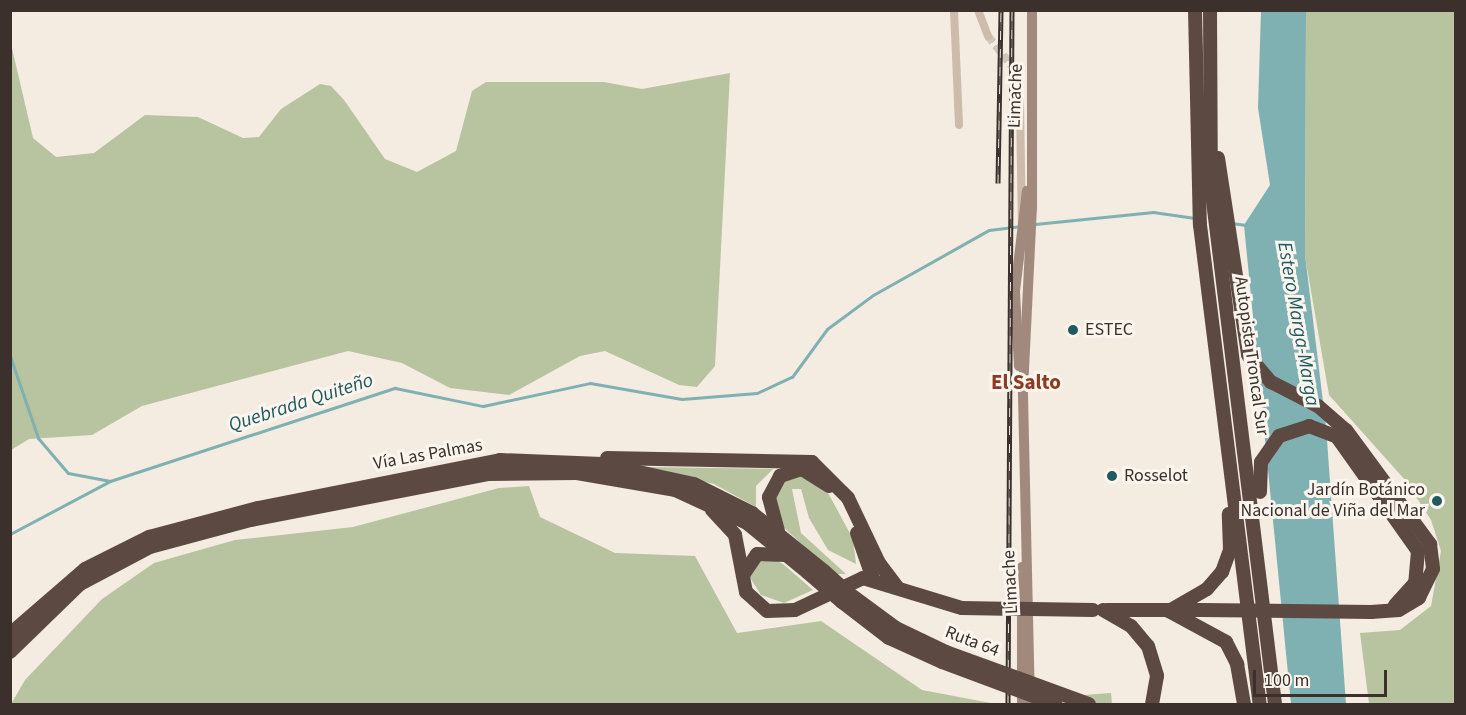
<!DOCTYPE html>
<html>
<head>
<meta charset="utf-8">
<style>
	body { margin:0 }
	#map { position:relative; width:1466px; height:715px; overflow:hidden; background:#f4ebe1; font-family:"Source Sans 3",sans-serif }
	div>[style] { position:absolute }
	.green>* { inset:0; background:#b8c4a0 }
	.water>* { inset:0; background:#7fb0b2 }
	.stream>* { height:3px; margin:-1.5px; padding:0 1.5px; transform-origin:1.5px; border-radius:1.5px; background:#7fb0b2 }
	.street-tunnel>* { height:8px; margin-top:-4px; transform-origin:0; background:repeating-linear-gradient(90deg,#cfc6bd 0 8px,transparent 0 12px) }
	.street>* { height:8px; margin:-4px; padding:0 4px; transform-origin:4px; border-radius:4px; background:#cdbbac }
	.secondary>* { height:10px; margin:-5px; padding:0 5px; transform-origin:5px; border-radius:5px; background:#a18a7d }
	.highway>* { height:14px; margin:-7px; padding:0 7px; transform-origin:7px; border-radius:7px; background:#5c4a42 }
	.rail>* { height:5px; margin-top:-2.5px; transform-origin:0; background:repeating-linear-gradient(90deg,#fbf5ee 0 9px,#3b302b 0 18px); box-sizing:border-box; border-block:2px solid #3b302b }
	.highway-bridge>* { height:14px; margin:-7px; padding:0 7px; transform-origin:7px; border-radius:7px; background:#5c4a42 }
	.dots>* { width:16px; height:16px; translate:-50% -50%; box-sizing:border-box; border:3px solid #fbf5ee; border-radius:50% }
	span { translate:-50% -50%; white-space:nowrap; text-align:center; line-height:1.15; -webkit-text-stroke:6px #fbf5ee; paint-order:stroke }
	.street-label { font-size:18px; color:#3b302b }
	.poi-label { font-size:18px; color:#3b302b }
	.left { translate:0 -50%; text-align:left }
	.right { translate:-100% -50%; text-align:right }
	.water-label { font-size:20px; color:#1f5a5e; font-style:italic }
	.quarter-label { font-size:21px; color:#8c3b22; font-weight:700 }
	.frame { position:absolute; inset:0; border:12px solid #3b302b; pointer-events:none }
	.scale { position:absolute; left:1253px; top:670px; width:134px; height:27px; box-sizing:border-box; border:3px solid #3b302b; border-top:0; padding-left:8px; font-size:18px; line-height:21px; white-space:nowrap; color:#3b302b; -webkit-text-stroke:4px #fbf5ee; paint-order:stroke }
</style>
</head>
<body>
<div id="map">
	<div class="green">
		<div style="clip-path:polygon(1306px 11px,1455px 11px,1455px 704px,1369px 704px,1360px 633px,1400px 630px,1431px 606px,1441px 551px,1431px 520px,1406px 481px,1329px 395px,1305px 256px)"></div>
		<div style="clip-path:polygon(11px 44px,33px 138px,56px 157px,94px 153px,145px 115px,198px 117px,243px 138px,259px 137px,281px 109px,320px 84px,331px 86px,344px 100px,385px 159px,417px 172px,456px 151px,472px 91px,486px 82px,604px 82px,642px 89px,730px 73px,715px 366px,697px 387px,679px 385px,605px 351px,580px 356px,509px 395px,450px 388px,402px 363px,348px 351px,142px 406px,92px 435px,29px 439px,11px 450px)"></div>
		<div style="clip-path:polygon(645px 467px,773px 469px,756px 486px,756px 507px,714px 484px)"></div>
		<div style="clip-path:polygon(803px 474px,827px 491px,853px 539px,856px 564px,828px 550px,809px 518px,801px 489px,792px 489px,801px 533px,846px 574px,834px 574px,780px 524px,774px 499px,782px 481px)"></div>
		<div style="clip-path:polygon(529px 486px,540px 517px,615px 553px,695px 556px,737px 633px,821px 621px,922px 690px,996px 704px,11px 704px,25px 680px,102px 599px,154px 563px,235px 540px,353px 527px,499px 488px)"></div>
		<div style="clip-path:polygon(771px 558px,783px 564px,813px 590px,784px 603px,761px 595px,749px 576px,759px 559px)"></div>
		<div style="clip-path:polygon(1111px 693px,1112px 704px,1058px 704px,1057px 697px)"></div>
	</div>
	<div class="water">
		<div style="clip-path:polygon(1261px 11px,1306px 11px,1305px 255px,1326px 426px,1346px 704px,1291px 704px,1244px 225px,1270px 185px,1258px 108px)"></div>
	</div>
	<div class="stream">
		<div style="left:1232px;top:223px;width:14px;rotate:8deg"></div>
		<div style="left:1035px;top:224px;width:119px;rotate:-5.8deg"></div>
		<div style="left:1153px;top:212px;width:42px;rotate:8.1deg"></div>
		<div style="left:10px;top:356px;width:87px;rotate:71.1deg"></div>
		<div style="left:38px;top:438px;width:46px;rotate:49.4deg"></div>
		<div style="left:68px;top:473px;width:43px;rotate:10.8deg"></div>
		<div style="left:10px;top:534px;width:113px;rotate:-27.9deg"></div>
		<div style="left:110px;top:481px;width:300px;rotate:-18.1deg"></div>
		<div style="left:395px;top:388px;width:90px;rotate:11.6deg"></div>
		<div style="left:483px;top:406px;width:109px;rotate:-12.1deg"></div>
		<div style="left:590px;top:383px;width:93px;rotate:9.9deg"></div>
		<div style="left:682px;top:399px;width:75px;rotate:-4.6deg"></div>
		<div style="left:757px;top:393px;width:38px;rotate:-25deg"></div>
		<div style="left:792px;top:377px;width:59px;rotate:-53.9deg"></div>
		<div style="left:827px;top:329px;width:57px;rotate:-36.5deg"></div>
		<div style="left:873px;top:295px;width:133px;rotate:-29.3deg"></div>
		<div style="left:989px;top:230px;width:31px;rotate:-7deg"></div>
	</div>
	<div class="street-tunnel">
		<div style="left:988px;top:36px;width:43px;rotate:51.5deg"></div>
		<div style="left:1015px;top:70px;width:34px;rotate:82deg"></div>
	</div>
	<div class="street">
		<div style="left:954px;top:10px;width:115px;rotate:87.5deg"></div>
		<div style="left:978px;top:10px;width:28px;rotate:69deg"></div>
		<div style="left:1020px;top:104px;width:124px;rotate:89.1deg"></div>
	</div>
	<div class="secondary">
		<div style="left:1019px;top:366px;width:75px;rotate:-93.1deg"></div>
		<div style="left:1015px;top:291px;width:101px;rotate:-83.2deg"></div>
		<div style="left:1022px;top:567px;width:137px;rotate:90deg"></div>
		<div style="left:1030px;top:704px;width:314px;rotate:-91.3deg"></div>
		<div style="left:1023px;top:390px;width:181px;rotate:-87.2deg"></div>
		<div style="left:1032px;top:209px;width:199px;rotate:-90deg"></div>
	</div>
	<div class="highway">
		<div style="left:1195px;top:10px;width:215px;rotate:88.7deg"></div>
		<div style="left:1200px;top:225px;width:483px;rotate:82.9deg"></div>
		<div style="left:1210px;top:10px;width:175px;rotate:89.7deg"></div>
		<div style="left:1211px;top:185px;width:523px;rotate:82.97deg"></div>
		<div style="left:1218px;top:158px;width:199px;rotate:81.3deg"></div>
		<div style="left:1248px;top:355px;width:35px;rotate:50deg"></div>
		<div style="left:1271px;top:382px;width:53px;rotate:27.1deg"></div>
		<div style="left:1318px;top:406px;width:37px;rotate:41deg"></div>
		<div style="left:1346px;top:430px;width:142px;rotate:53.6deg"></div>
		<div style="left:1430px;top:544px;width:25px;rotate:83deg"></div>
		<div style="left:1433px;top:569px;width:32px;rotate:116deg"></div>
		<div style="left:1419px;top:598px;width:23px;rotate:149deg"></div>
		<div style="left:1399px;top:610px;width:28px;rotate:176deg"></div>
		<div style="left:607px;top:458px;width:205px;rotate:1.1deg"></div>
		<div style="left:812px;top:462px;width:51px;rotate:45deg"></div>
		<div style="left:848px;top:498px;width:72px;rotate:64.5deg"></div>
		<div style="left:879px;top:563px;width:31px;rotate:53deg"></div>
		<div style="left:1260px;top:492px;width:30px;rotate:-88deg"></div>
		<div style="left:1261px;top:462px;width:32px;rotate:-55deg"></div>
		<div style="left:1279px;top:436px;width:32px;rotate:-18deg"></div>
		<div style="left:1309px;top:426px;width:30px;rotate:21deg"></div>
		<div style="left:1337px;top:437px;width:140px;rotate:54.6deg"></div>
		<div style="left:1418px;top:551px;width:32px;rotate:95deg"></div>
		<div style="left:1415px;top:583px;width:30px;rotate:132deg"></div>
		<div style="left:712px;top:510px;width:34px;rotate:47deg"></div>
		<div style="left:735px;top:535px;width:58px;rotate:79.1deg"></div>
		<div style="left:746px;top:592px;width:28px;rotate:42deg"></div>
		<div style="left:767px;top:611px;width:28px;rotate:-2deg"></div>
		<div style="left:795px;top:610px;width:75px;rotate:-25.2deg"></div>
		<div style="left:863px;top:578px;width:103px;rotate:16.9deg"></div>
		<div style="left:778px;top:531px;width:35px;rotate:-105deg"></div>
		<div style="left:769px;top:497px;width:24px;rotate:-62deg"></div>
		<div style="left:780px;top:476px;width:23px;rotate:-18deg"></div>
		<div style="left:802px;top:469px;width:32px;rotate:32deg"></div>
		<div style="left:857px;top:533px;width:49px;rotate:70.8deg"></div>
		<div style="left:743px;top:575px;width:25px;rotate:-56deg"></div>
		<div style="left:757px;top:554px;width:28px;rotate:2deg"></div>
		<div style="left:851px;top:595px;width:56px;rotate:36.3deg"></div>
		<div style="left:896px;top:628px;width:55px;rotate:25.6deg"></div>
		<div style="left:842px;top:602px;width:59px;rotate:37.5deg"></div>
		<div style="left:889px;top:638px;width:58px;rotate:24.4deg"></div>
		<div style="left:1103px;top:610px;width:32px;rotate:30deg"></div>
		<div style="left:1131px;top:626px;width:26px;rotate:50deg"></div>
		<div style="left:1148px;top:646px;width:31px;rotate:73deg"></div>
		<div style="left:1157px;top:676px;width:28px;rotate:100deg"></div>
		<div style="left:1107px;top:610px;width:95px"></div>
		<div style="left:1169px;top:611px;width:44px;rotate:-30.1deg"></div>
		<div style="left:1207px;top:589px;width:23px;rotate:-49deg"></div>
		<div style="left:1222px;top:572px;width:23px;rotate:-70deg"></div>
		<div style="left:1230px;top:550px;width:36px;rotate:-92deg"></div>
		<div style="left:1169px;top:611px;width:65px;rotate:28.5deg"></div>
		<div style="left:1226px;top:642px;width:25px;rotate:63deg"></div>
		<div style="left:1237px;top:664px;width:41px;rotate:80.1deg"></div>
		<div style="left:10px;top:634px;width:99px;rotate:-40.9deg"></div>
		<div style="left:85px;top:569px;width:72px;rotate:-26.6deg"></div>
		<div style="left:149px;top:537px;width:113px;rotate:-14.9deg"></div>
		<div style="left:258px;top:508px;width:247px;rotate:-11.2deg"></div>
		<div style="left:500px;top:460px;width:102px;rotate:2.2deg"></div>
		<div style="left:602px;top:464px;width:94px;rotate:12.3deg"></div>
		<div style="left:694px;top:484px;width:65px;rotate:26.6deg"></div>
		<div style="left:752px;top:513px;width:92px;rotate:38.9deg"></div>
		<div style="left:10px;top:652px;width:98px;rotate:-44.2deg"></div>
		<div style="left:80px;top:584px;width:79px;rotate:-27.9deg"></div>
		<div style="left:150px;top:547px;width:105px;rotate:-15deg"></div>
		<div style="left:251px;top:520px;width:241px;rotate:-11deg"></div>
		<div style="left:488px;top:474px;width:89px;rotate:-0.6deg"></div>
		<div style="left:577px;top:473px;width:99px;rotate:9.8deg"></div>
		<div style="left:675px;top:490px;width:79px;rotate:24.6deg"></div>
		<div style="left:747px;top:523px;width:77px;rotate:39.2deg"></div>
	</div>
	<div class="rail">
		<div style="left:998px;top:183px;width:173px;rotate:-89deg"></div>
		<div style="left:1008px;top:704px;width:694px;rotate:-89.67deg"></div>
	</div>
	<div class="highway-bridge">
		<div style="left:824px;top:571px;width:36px;rotate:42deg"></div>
		<div style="left:807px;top:572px;width:46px;rotate:40.6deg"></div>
		<div style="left:962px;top:608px;width:131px;rotate:0.9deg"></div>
		<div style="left:1202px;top:610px;width:169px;rotate:0.7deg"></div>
		<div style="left:946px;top:652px;width:152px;rotate:20deg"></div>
		<div style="left:942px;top:662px;width:121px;rotate:20.4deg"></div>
	</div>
	<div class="dots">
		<div style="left:1073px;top:330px;background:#1f5a5e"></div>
		<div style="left:1112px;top:476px;background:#1f5a5e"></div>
		<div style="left:1437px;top:501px;background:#1f5a5e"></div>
	</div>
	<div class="street-label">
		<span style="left:1016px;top:96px;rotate:-88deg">Limache</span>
		<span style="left:1251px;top:356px;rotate:82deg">Autopista Troncal Sur</span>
		<span style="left:428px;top:455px;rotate:-10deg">Vía Las Palmas</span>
		<span style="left:1011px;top:582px;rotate:-93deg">Limache</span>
		<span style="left:972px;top:642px;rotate:21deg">Ruta 64</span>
	</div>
	<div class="poi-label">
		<span class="left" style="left:1085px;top:330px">ESTEC</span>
		<span class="left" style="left:1124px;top:476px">Rosselot</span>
		<span class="right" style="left:1425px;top:501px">Jardín Botánico<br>Nacional de Viña del Mar</span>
	</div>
	<div class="water-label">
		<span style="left:1298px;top:324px;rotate:80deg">Estero Marga-Marga</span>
		<span style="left:301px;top:403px;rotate:-18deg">Quebrada Quiteño</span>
	</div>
	<div class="quarter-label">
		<span style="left:1026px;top:382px">El Salto</span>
	</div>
	<div class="frame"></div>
	<div class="scale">100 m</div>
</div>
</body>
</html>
